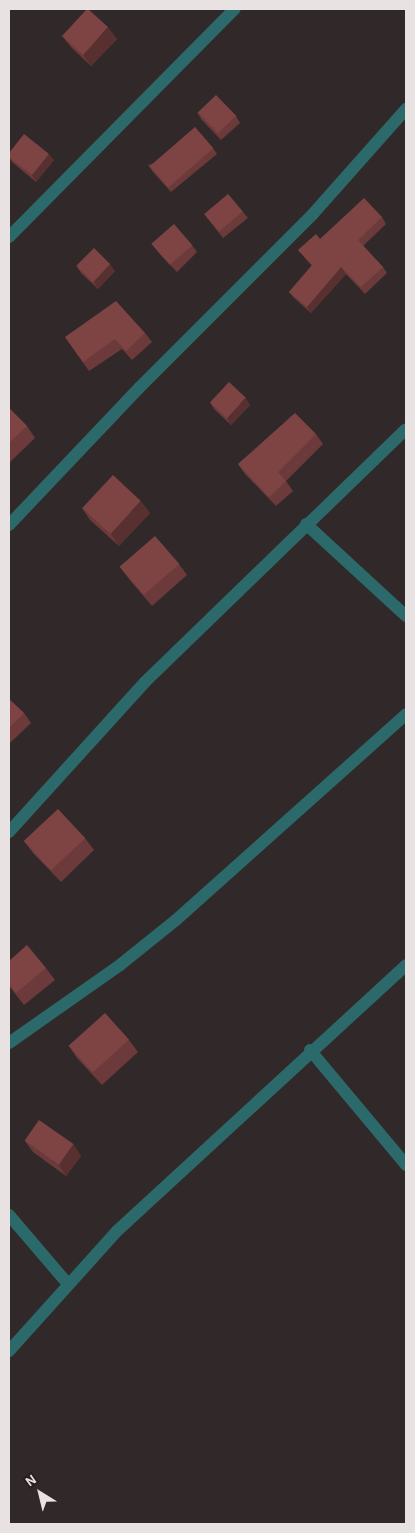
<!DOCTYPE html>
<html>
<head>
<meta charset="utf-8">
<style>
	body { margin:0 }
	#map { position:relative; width:415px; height:1533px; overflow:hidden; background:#312929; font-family:"Alegreya Sans",sans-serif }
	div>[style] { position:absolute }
	.minor>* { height:12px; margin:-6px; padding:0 6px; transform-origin:6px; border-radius:6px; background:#2b696a }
	.wall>* { inset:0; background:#6c3a3a }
	.shaded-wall>* { inset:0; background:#583030 }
	.building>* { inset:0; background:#7e4444; transform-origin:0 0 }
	span { translate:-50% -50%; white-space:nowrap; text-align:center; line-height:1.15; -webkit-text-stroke:4px #27201f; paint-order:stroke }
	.frame { position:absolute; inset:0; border:10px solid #e8e3e2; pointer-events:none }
	.north { position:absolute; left:15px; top:1468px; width:50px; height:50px; -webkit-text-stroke:4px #27201f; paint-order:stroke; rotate:324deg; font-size:14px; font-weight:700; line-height:20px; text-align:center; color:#e8e3e2 }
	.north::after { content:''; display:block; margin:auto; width:18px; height:22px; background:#e8e3e2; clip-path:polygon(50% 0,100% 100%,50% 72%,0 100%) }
</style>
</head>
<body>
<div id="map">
	<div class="minor">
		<div style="left:9px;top:237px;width:321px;rotate:-45.3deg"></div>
		<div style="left:306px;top:524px;width:136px;rotate:42.6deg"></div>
		<div style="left:9px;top:525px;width:189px;rotate:-46.5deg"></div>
		<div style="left:139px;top:388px;width:245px;rotate:-45deg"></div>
		<div style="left:312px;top:215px;width:142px;rotate:-48.4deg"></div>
		<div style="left:9px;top:832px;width:202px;rotate:-47.8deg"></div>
		<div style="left:145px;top:682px;width:363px;rotate:-44.1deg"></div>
		<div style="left:9px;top:1043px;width:136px;rotate:-35.1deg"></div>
		<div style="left:120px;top:965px;width:72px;rotate:-38.8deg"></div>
		<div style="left:176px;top:920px;width:309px;rotate:-41.8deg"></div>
		<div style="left:310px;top:1050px;width:150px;rotate:50.1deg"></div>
		<div style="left:9px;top:1215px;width:91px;rotate:49.5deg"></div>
		<div style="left:9px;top:1351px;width:161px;rotate:-48deg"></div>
		<div style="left:117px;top:1231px;width:393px;rotate:-42.6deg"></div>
	</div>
	<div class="wall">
		<div style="clip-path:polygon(62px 36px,117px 39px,91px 66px,71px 47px)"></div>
		<div style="clip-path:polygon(197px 112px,236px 116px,240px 123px,221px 140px,201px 119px)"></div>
		<div style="clip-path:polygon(213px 148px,217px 154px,171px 192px,153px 172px,148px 165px)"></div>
		<div style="clip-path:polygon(9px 153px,54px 160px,36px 182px,12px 162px,9px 158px)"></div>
		<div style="clip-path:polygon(243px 212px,248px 218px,223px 238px,204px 214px)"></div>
		<div style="clip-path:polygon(382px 217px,386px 224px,363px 246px,383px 267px,387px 273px,365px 294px,346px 274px,311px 313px,294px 298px,289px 292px,312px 266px,298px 250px)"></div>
		<div style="clip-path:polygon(153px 245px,192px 245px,197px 252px,177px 272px,158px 252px)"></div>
		<div style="clip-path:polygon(77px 267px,115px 271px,98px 289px,81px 273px)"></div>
		<div style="clip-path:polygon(145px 333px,152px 342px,132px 360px,122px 349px,89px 371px,65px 337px)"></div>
		<div style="clip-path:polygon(210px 402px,250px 405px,231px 425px,214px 409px)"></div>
		<div style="clip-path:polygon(9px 408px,27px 426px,35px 438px,9px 463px)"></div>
		<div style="clip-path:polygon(316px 434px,323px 444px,286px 481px,293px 491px,276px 506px,245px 474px,238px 464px)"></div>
		<div style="clip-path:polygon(82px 508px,150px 513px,119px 546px,90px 520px)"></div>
		<div style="clip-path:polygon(179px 564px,187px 575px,152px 606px,129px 579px,120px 567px)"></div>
		<div style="clip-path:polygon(9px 699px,24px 713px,31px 723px,9px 744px)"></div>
		<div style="clip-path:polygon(85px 838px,94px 850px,61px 882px,33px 853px,25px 842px)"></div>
		<div style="clip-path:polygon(9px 961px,46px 968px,55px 980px,24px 1005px,9px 986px)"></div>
		<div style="clip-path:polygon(129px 1040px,138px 1052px,102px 1085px,77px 1058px,69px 1046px)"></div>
		<div style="clip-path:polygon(25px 1141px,73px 1144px,81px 1156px,66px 1176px,33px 1152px)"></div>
	</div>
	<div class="shaded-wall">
		<div style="clip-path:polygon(108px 27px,117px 39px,91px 66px,83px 55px)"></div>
		<div style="clip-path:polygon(49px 154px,54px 160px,36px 182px,32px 175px)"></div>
		<div style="clip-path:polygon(110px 264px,115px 271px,98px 289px,94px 282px)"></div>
		<div style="clip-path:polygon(341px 267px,346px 274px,311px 313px,307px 307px)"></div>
		<div style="clip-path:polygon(246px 398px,250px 405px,231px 425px,227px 418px)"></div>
		<div style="clip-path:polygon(141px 501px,150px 513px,119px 546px,111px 534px)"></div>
		<div style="clip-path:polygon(73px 1144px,81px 1156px,66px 1176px,58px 1164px)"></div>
	</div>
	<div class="building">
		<div style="clip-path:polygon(87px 9px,88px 9px,108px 27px,83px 55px,62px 36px)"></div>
		<div style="left:216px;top:95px;width:29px;height:25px;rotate:46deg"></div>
		<div style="left:195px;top:127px;width:28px;height:60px;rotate:49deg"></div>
		<div style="clip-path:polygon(24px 134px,49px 154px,32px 175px,9px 157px,9px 153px)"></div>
		<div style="left:228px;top:194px;width:23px;height:31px;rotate:50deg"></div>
		<div style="clip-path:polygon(364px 198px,382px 217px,358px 240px,383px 267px,361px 287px,341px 267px,307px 307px,289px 292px,312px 265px,298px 250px,316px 234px,320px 239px)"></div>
		<div style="left:174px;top:224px;width:28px;height:30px;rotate:49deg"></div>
		<div style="left:94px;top:248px;width:23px;height:25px;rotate:45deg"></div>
		<div style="clip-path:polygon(116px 301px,145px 333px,126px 351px,115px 339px,83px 362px,65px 337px)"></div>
		<div style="left:229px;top:382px;width:23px;height:28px;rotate:43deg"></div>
		<div style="clip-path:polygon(9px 408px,27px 426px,9px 443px)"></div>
		<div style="clip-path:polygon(295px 413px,316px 434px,278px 472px,286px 481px,269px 497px,238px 464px)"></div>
		<div style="left:113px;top:475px;width:38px;height:45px;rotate:43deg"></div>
		<div style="left:155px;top:536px;width:37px;height:47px;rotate:49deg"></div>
		<div style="clip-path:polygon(9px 699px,24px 713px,9px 728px)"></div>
		<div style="left:58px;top:809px;width:40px;height:47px;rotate:47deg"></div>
		<div style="clip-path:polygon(27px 945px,46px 968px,16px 993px,9px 984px,9px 961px)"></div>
		<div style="left:105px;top:1013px;width:36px;height:49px;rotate:48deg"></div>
		<div style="left:39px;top:1120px;width:42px;height:25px;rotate:35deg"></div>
	</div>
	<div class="frame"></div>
	<div class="north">N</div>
</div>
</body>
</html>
